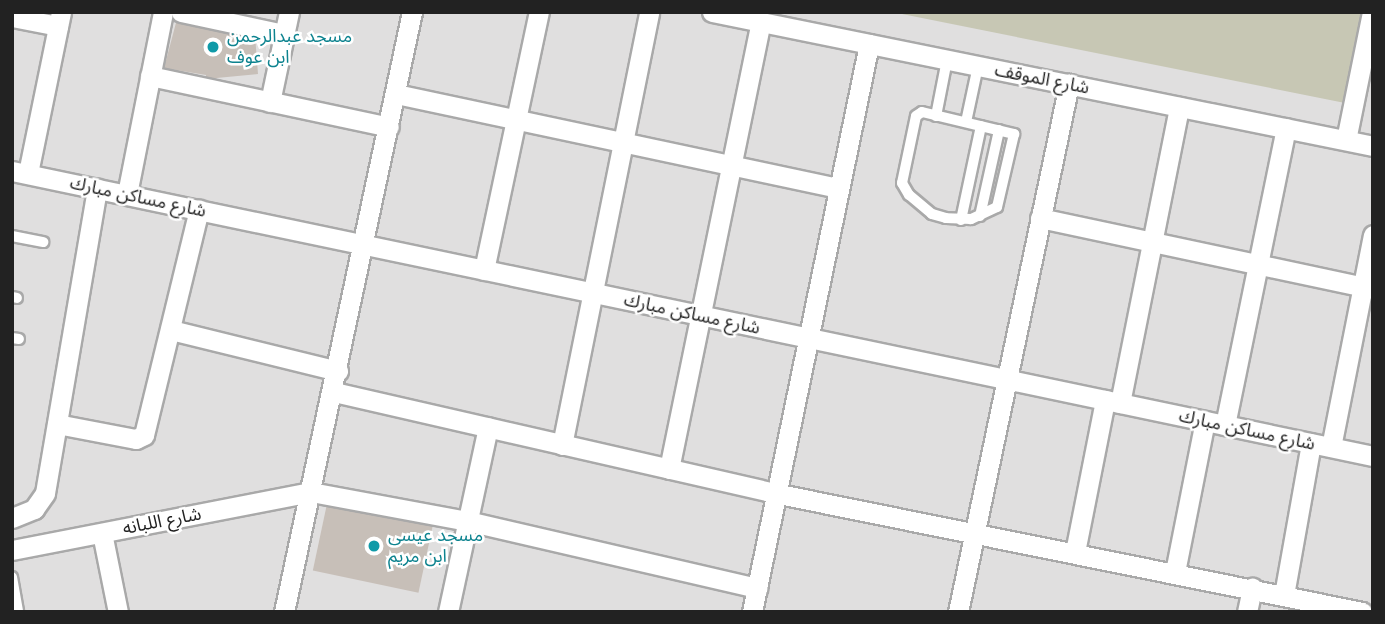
<!DOCTYPE html>
<html>
<head>
<meta charset="utf-8">
<style>
	body { margin:0 }
	#map { position:relative; width:1385px; height:624px; overflow:hidden; background:#f2efe9; font-family:Arial,"Noto Sans Arabic",sans-serif }
	div>[style] { position:absolute }
	.residential>* { inset:0; background:#e0dfdf; transform-origin:0 0 }
	.construction>* { inset:0; background:#c7c7b4 }
	.building>* { inset:0; background:#c7bfb8; transform-origin:0 0 }
	.roads { filter:drop-shadow(2px 0 #a9a9a9) drop-shadow(-2px 0 #a9a9a9) drop-shadow(0 2px #a9a9a9) drop-shadow(0 -2px #a9a9a9) }
	.lane>* { height:10px; margin:-5px; padding:0 5px; transform-origin:5px; border-radius:5px; background:#fff }
	.street>* { height:19px; margin:-9.5px; padding:0 9.5px; transform-origin:9.5px; border-radius:9.5px; background:#fff }
	.dots>* { width:19px; height:19px; translate:-50% -50%; box-sizing:border-box; border:4px solid #fff; border-radius:50% }
	span { translate:-50% -50%; white-space:nowrap; text-align:center; line-height:1.15; -webkit-text-stroke:5px #fff; paint-order:stroke }
	.culture-label { font-size:18px; color:#0d838f }
	.left { translate:0 -50%; text-align:left }
	.street-label { font-size:18px; color:#222 }
	.frame { position:absolute; inset:0; border:14px solid #222; pointer-events:none }
</style>
</head>
<body>
<div id="map">
	<div class="residential">
		<div style="left:12px;top:12px;width:1361px;height:600px"></div>
	</div>
	<div class="construction">
		<div style="clip-path:polygon(892px 12px,1372px 12px,1355px 105px)"></div>
	</div>
	<div class="building">
		<div style="clip-path:polygon(177px 19px,254px 22px,258px 74px,206px 79px,206px 75px,164px 68px)"></div>
		<div style="left:328px;top:499px;width:108px;height:73px;rotate:12deg"></div>
	</div>
	<div class="roads">
		<div class="lane">
			<div style="left:922px;top:112px;width:95px;rotate:13.4deg"></div>
			<div style="left:1014px;top:134px;width:75px;rotate:103.1deg"></div>
			<div style="left:997px;top:207px;width:29px;rotate:155deg"></div>
			<div style="left:971px;top:219px;width:25px;rotate:-178deg"></div>
			<div style="left:946px;top:218px;width:15px;rotate:-164deg"></div>
			<div style="left:932px;top:214px;width:30px;rotate:-140deg"></div>
			<div style="left:909px;top:195px;width:14px;rotate:-120deg"></div>
			<div style="left:902px;top:183px;width:68px;rotate:-78.2deg"></div>
			<div style="left:916px;top:116px;width:7px;rotate:-34deg"></div>
			<div style="left:936px;top:116px;width:57px;rotate:-78.9deg"></div>
			<div style="left:966px;top:122px;width:57px;rotate:-77.9deg"></div>
			<div style="left:980px;top:216px;width:88px;rotate:-77.5deg"></div>
			<div style="left:961px;top:220px;width:96px;rotate:-78deg"></div>
			<div style="left:12px;top:236px;width:32px;rotate:11deg"></div>
			<div style="left:12px;top:297px;width:5px;rotate:11deg"></div>
			<div style="left:12px;top:338px;width:7px;rotate:8deg"></div>
			<div style="left:12px;top:577px;width:36px;rotate:80deg"></div>
		</div>
		<div class="street">
			<div style="left:181px;top:12px;width:105px;rotate:12.1deg"></div>
			<div style="left:712px;top:12px;width:674px;rotate:11.46deg"></div>
			<div style="left:12px;top:17px;width:47px;rotate:11.1deg"></div>
			<div style="left:150px;top:76px;width:244px;rotate:12deg"></div>
			<div style="left:396px;top:94px;width:452px;rotate:12deg"></div>
			<div style="left:270px;top:102px;width:92px;rotate:-78.1deg"></div>
			<div style="left:1346px;top:140px;width:131px;rotate:-78.5deg"></div>
			<div style="left:12px;top:171px;width:1391px;rotate:11.83deg"></div>
			<div style="left:28px;top:173px;width:164px;rotate:-78.4deg"></div>
			<div style="left:127px;top:194px;width:186px;rotate:-78.8deg"></div>
			<div style="left:1040px;top:218px;width:340px;rotate:12deg"></div>
			<div style="left:484px;top:270px;width:264px;rotate:-78deg"></div>
			<div style="left:171px;top:330px;width:172px;rotate:13.8deg"></div>
			<div style="left:334px;top:392px;width:451px;rotate:12.9deg"></div>
			<div style="left:774px;top:493px;width:600px;rotate:11.44deg"></div>
			<div style="left:1120px;top:403px;width:302px;rotate:-78.7deg"></div>
			<div style="left:57px;top:424px;width:80px;rotate:10.8deg"></div>
			<div style="left:136px;top:439px;width:9px;rotate:-27deg"></div>
			<div style="left:144px;top:435px;width:232px;rotate:-76.3deg"></div>
			<div style="left:1225px;top:425px;width:303px;rotate:-78.4deg"></div>
			<div style="left:562px;top:445px;width:442px;rotate:-78.6deg"></div>
			<div style="left:1331px;top:447px;width:216px;rotate:-78.8deg"></div>
			<div style="left:669px;top:469px;width:456px;rotate:-78.4deg"></div>
			<div style="left:12px;top:518px;width:24px;rotate:-22deg"></div>
			<div style="left:34px;top:509px;width:19px;rotate:-55deg"></div>
			<div style="left:45px;top:493px;width:309px;rotate:-80.3deg"></div>
			<div style="left:102px;top:533px;width:81px;rotate:78.6deg"></div>
			<div style="left:12px;top:550px;width:305px;rotate:-11deg"></div>
			<div style="left:311px;top:492px;width:159px;rotate:10.5deg"></div>
			<div style="left:467px;top:521px;width:298px;rotate:13deg"></div>
			<div style="left:1075px;top:552px;width:155px;rotate:-78.8deg"></div>
			<div style="left:1175px;top:572px;width:154px;rotate:-78.8deg"></div>
			<div style="left:1284px;top:595px;width:154px;rotate:-79.9deg"></div>
			<div style="left:284px;top:612px;width:614px;rotate:-77.96deg"></div>
			<div style="left:448px;top:612px;width:189px;rotate:-77.8deg"></div>
			<div style="left:752px;top:612px;width:580px;rotate:-78.36deg"></div>
			<div style="left:958px;top:612px;width:540px;rotate:-78.13deg"></div>
			<div style="left:1247px;top:612px;width:25px;rotate:-78deg"></div>
		</div>
	</div>
	<div class="dots">
		<div style="left:213px;top:47px;background:#0f9aa8"></div>
		<div style="left:374px;top:546px;background:#0f9aa8"></div>
	</div>
	<div class="culture-label">
		<span class="left" style="left:227px;top:47px">مسجد عبدالرحمن<br>ابن عوف</span>
		<span class="left" style="left:388px;top:546px">مسجد عيسى<br>ابن مريم</span>
	</div>
	<div class="street-label">
		<span style="left:1042px;top:79px;rotate:11deg">شارع الموقف</span>
		<span style="left:138px;top:197px;rotate:12deg">شارع مساكن مبارك</span>
		<span style="left:692px;top:314px;rotate:12deg">شارع مساكن مبارك</span>
		<span style="left:1247px;top:430px;rotate:12deg">شارع مساكن مبارك</span>
		<span style="left:162px;top:521px;rotate:-11deg">شارع اللبانه</span>
	</div>
	<div class="frame"></div>
</div>
</body>
</html>
